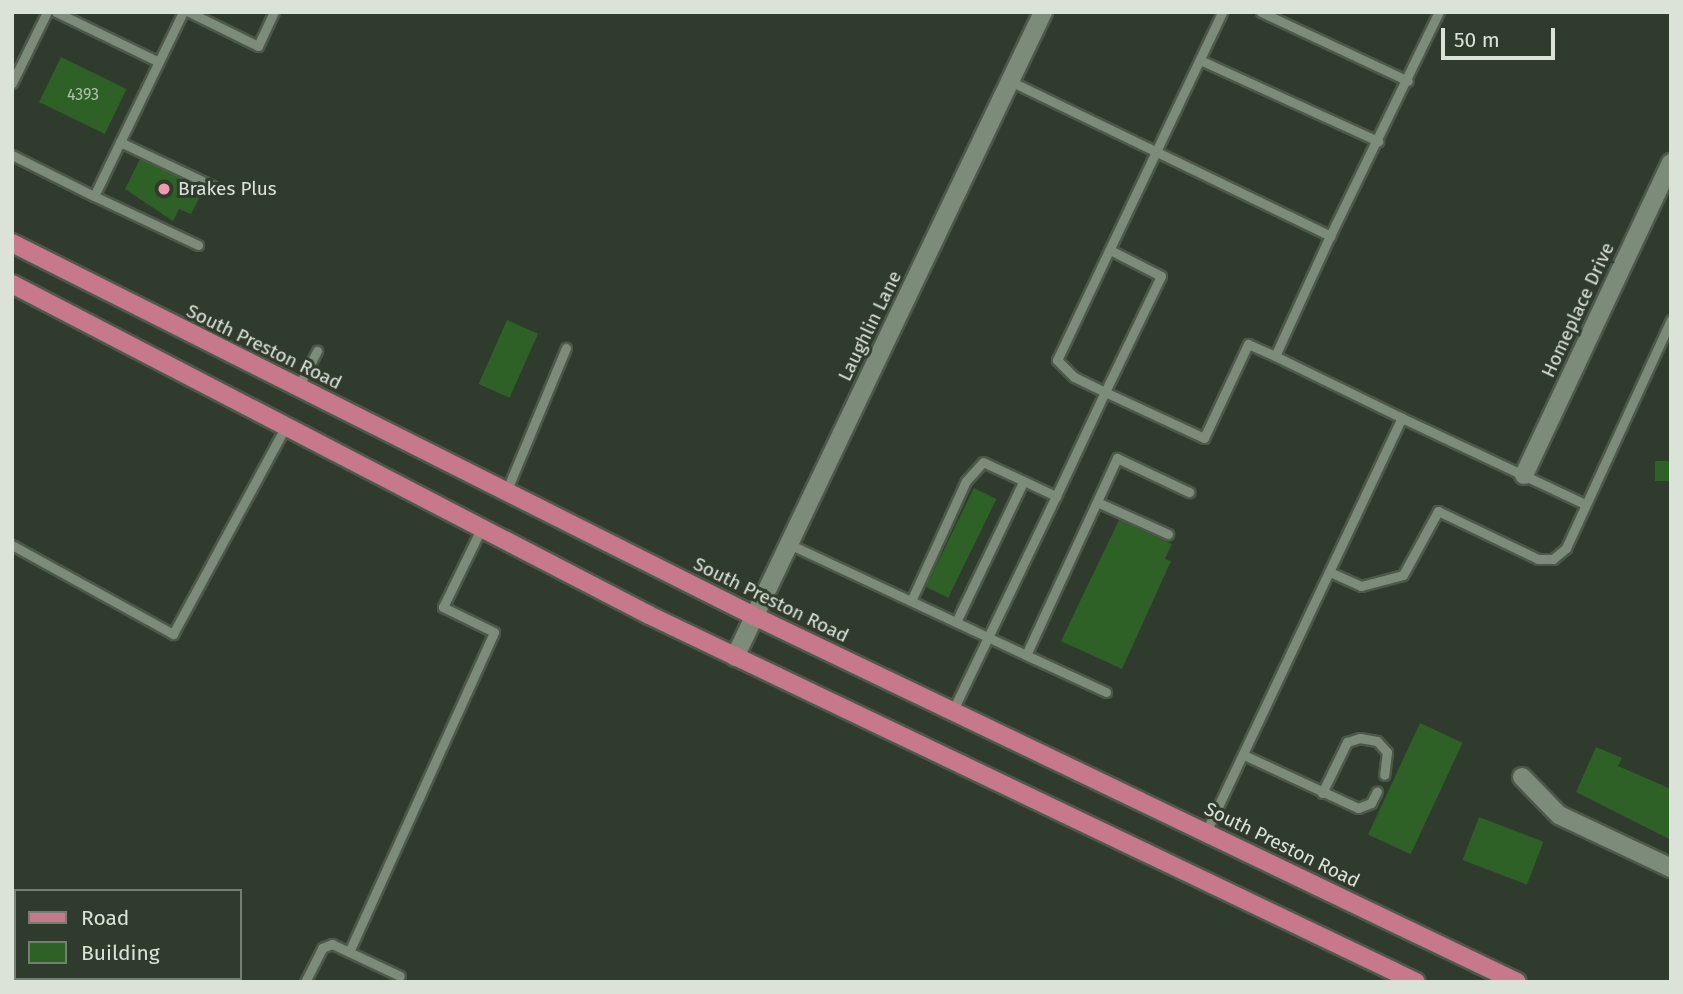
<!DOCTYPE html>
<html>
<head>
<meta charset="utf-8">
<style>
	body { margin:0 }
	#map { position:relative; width:1683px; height:994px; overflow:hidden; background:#2f3b2c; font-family:"Fira Sans",sans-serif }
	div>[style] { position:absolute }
	.building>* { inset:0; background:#2d6125; transform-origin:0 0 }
	.roads { filter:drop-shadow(2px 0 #4d584b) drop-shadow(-2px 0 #4d584b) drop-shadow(0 2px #4d584b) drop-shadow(0 -2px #4d584b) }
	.service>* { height:9px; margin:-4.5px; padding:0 4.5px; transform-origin:4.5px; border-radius:4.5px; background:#7d8c7a }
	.minor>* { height:18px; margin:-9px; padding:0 9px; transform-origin:9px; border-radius:9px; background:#7d8c7a }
	.primary>* { height:18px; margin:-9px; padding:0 9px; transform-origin:9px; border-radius:9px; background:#c7798b }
	.dots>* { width:19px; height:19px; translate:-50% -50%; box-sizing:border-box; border:4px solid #2f3b2c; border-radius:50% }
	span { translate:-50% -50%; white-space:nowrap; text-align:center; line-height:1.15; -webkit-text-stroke:6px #2f3b2c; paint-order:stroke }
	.number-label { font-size:16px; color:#b0c2ac }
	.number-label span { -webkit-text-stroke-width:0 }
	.poi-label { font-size:19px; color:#dbe3d9 }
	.left { translate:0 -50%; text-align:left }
	.street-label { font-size:19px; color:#dbe3d9 }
	.frame { position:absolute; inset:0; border:14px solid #dbe3d9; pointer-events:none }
	.legend { position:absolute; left:14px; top:889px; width:228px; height:91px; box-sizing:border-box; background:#2f3b2c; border:2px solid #747e71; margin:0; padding:9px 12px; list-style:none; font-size:21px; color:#dbe3d9 }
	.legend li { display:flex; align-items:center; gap:14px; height:35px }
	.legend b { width:35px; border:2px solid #747e71 }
	.scale { position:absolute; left:1441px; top:28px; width:114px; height:32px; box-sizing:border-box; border:4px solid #dbe3d9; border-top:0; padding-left:9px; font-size:21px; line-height:24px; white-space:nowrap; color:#dbe3d9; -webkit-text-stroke:5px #2f3b2c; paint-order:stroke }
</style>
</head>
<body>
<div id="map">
	<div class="building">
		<div style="left:61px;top:57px;width:73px;height:50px;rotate:26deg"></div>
		<div style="clip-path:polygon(140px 159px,204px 189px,191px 214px,179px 209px,173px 221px,125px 189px)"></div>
		<div style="left:507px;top:320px;width:34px;height:70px;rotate:24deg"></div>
		<div style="left:1655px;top:461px;width:16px;height:20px"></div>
		<div style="left:974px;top:488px;width:25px;height:110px;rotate:26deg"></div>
		<div style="clip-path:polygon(1119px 520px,1172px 544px,1165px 559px,1171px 561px,1122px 669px,1061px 641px)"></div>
		<div style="left:1420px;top:723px;width:47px;height:123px;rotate:25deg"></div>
		<div style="clip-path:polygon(1596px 747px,1622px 758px,1618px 766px,1671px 789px,1671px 840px,1576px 792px)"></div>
		<div style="left:1479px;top:817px;width:69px;height:46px;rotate:21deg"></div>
	</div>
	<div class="roads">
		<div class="service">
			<div style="left:56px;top:12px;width:114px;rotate:25.9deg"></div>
			<div style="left:189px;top:12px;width:77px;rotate:26.2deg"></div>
			<div style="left:258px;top:46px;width:38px;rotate:-65deg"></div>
			<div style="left:1261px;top:12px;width:162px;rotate:25.1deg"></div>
			<div style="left:1200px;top:60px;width:196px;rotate:24.5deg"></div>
			<div style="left:1010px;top:81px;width:356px;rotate:25.8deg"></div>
			<div style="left:1330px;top:236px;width:249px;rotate:-64.1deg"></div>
			<div style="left:12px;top:83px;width:79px;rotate:-63.8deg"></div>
			<div style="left:120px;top:142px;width:103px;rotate:25.3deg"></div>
			<div style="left:12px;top:155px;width:92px;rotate:26.6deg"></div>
			<div style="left:94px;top:196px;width:204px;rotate:-64.2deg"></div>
			<div style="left:94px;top:196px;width:115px;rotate:25.2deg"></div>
			<div style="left:1110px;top:250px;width:57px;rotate:27deg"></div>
			<div style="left:1161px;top:276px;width:129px;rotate:115.8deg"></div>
			<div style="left:1105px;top:392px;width:109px;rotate:24.9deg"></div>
			<div style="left:1204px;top:438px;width:104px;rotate:-64.9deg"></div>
			<div style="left:1248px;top:344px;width:30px;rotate:24deg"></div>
			<div style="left:1275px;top:356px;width:132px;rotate:-65.4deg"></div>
			<div style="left:1275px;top:356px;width:141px;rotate:26deg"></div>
			<div style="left:298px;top:387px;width:41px;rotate:-62.2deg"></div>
			<div style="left:506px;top:492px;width:156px;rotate:-67.4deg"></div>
			<div style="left:1056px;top:496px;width:115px;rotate:-64.8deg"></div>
			<div style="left:1105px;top:392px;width:34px;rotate:-154deg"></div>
			<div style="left:1074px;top:377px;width:24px;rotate:-135deg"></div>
			<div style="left:1057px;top:360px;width:385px;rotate:-64.6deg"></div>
			<div style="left:1097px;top:502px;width:78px;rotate:24.3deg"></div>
			<div style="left:789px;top:544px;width:262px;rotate:25.1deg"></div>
			<div style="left:12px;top:545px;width:184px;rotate:28.9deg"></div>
			<div style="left:173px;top:634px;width:237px;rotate:-61.5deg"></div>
			<div style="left:1332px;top:573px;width:32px;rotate:24deg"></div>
			<div style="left:1361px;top:586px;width:43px;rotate:-14.7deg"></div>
			<div style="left:1403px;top:575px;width:73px;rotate:-61.3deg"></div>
			<div style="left:1438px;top:511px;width:111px;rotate:25.6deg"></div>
			<div style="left:1538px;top:559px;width:15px"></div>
			<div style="left:1553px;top:559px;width:17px;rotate:-40deg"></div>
			<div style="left:1566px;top:548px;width:251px;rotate:-65.3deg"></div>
			<div style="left:911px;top:601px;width:132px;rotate:-65.4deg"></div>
			<div style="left:966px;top:481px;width:25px;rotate:-48deg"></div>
			<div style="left:983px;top:462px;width:81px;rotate:25deg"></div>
			<div style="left:1056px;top:496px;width:240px;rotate:115.7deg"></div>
			<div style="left:956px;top:622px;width:155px;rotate:-64.4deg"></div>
			<div style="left:1106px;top:692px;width:88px;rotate:-155.2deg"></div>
			<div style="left:1026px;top:655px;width:217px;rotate:-65.2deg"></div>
			<div style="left:1117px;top:458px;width:80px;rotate:25.3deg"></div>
			<div style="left:1244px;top:755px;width:126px;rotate:24.9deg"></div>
			<div style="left:1358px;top:808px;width:14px;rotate:-21deg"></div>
			<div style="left:1371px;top:803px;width:13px;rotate:-63deg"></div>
			<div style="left:1322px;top:793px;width:57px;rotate:-63.9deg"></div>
			<div style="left:1347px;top:742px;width:14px;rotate:-17deg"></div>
			<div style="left:1360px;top:738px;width:17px;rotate:10deg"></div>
			<div style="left:1377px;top:741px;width:15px;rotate:48deg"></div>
			<div style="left:1387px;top:752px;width:23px;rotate:97deg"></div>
			<div style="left:1206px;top:832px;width:458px;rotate:-64.7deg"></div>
			<div style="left:1402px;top:418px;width:202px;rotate:25.2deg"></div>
			<div style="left:349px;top:952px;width:351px;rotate:-65.6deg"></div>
			<div style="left:494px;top:632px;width:57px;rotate:-153.9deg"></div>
			<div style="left:443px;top:607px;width:87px;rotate:-64deg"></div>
			<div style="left:305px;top:982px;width:38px;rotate:-63deg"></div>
			<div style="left:322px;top:948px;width:11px;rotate:-22deg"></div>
			<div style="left:332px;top:944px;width:75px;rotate:25.2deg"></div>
		</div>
		<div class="minor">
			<div style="left:1524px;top:475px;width:345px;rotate:-64.8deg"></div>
			<div style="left:735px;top:657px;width:715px;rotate:-64.47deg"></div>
			<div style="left:1522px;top:777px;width:53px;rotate:45.8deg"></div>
			<div style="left:1559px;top:815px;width:124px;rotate:25.3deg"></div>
		</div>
		<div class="primary">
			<div style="left:12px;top:243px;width:830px;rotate:26.69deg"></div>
			<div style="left:754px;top:616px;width:846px;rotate:25.63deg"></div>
			<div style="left:12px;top:284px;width:718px;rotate:27.46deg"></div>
			<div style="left:649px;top:615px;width:850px;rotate:25.57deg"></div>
		</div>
	</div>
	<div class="dots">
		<div style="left:164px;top:189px;background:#f29aaf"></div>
	</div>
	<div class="number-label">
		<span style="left:83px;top:95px">4393</span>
	</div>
	<div class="poi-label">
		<span class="left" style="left:178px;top:189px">Brakes Plus</span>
	</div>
	<div class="street-label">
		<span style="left:1578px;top:310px;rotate:-65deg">Homeplace Drive</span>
		<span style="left:870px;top:326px;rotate:-64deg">Laughlin Lane</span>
		<span style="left:264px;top:347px;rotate:26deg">South Preston Road</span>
		<span style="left:771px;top:600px;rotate:26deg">South Preston Road</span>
		<span style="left:1282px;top:845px;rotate:26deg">South Preston Road</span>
	</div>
	<div class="frame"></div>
	<ul class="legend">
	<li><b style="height:9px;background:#c7798b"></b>Road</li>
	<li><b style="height:19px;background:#2d6125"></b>Building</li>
	</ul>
	<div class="scale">50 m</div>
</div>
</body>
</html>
